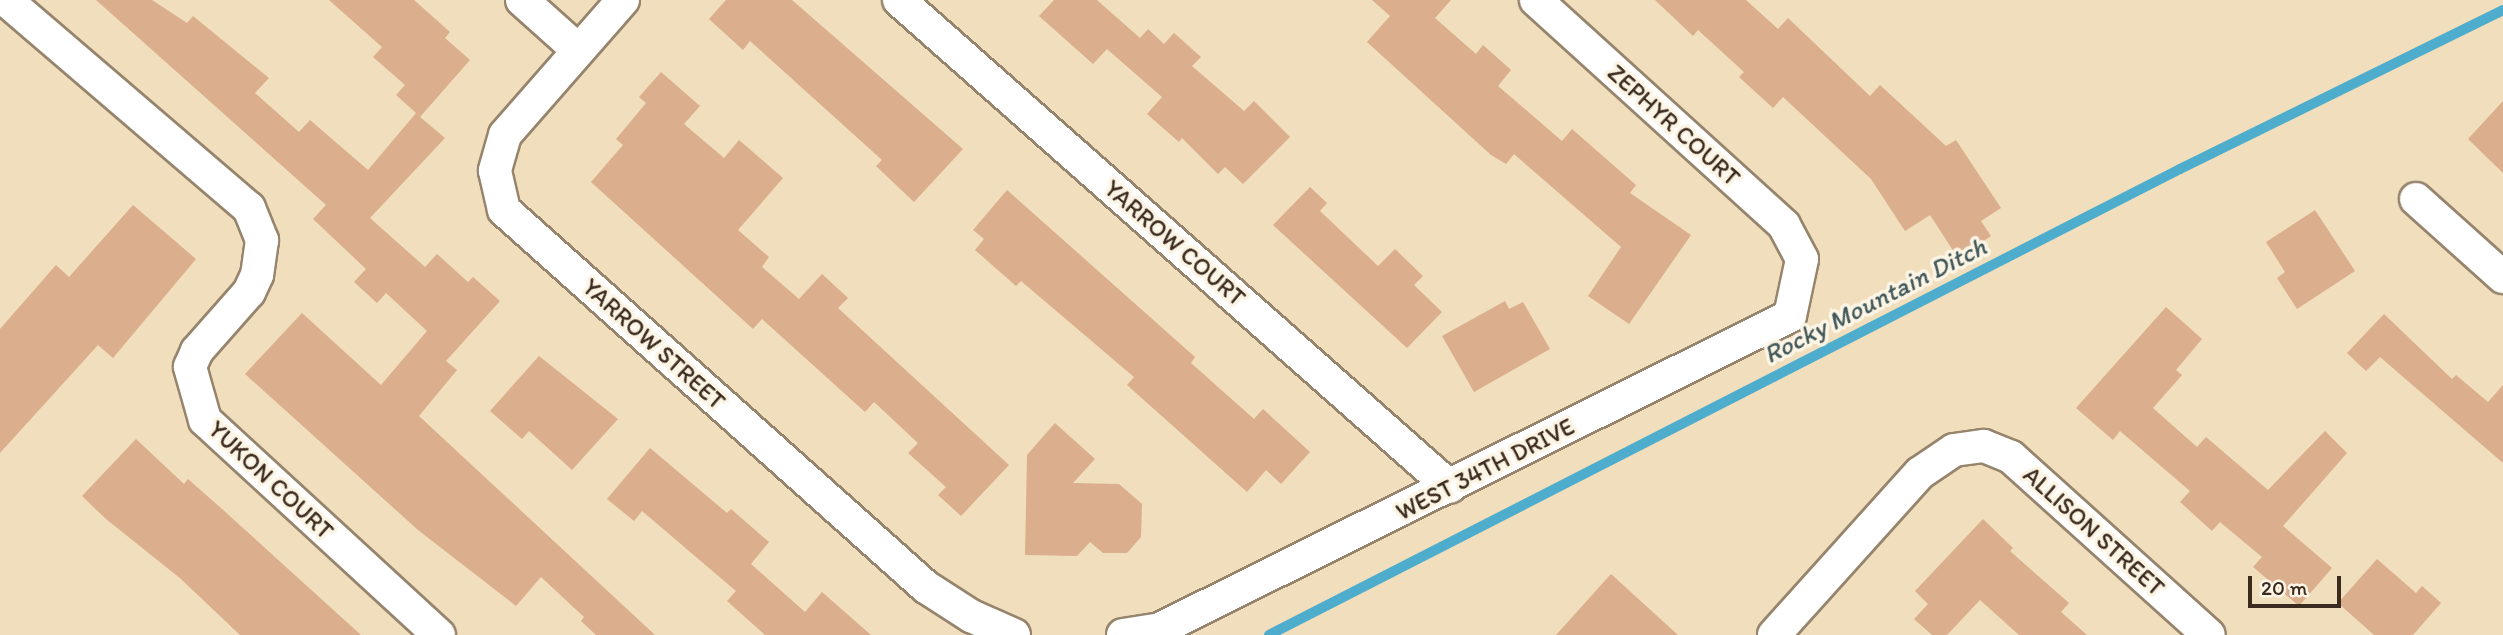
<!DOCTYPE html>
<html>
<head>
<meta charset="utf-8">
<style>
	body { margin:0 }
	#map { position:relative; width:2503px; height:635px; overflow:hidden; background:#f0debc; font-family:Itim,sans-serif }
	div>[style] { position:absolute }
	.stream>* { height:10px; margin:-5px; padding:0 5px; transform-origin:5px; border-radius:5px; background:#4eadcd }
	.building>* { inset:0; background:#dbae8d }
	.roads { filter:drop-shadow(2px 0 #96846d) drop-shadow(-2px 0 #96846d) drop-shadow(0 2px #96846d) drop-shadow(0 -2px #96846d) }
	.minor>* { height:32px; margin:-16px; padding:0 16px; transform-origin:16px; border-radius:16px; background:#fff }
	span { translate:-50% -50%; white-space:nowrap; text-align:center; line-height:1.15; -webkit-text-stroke:7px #fcf5e5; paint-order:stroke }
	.street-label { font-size:24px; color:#3b2a1e }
	.water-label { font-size:26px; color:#42585b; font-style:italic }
	.scale { position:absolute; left:2248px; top:576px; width:93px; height:32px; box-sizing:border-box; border:4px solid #3b2a1e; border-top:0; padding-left:9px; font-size:21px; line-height:24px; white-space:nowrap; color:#3b2a1e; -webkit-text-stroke:5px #fcf5e5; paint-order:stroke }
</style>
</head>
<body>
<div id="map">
	<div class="stream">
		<div style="left:1269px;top:635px;width:1023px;rotate:-27.09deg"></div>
		<div style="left:2180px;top:169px;width:360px;rotate:-26.2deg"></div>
	</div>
	<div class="building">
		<div style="clip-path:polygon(96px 0,152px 0,187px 23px,193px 16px,269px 78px,255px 93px,299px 132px,310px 120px,368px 170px,416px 113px,396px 95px,405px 85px,373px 57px,382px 47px,329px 0,414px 0,450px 32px,445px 38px,470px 60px,420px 117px,445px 138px,370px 218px,425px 267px,437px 254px,468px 282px,473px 277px,500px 301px,446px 361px,457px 370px,419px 416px,655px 635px,596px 635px,581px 621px,584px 617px,541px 577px,516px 606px,418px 530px,245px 374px,302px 313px,381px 385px,427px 331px,386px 293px,377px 303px,354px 282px,366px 269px,313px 219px,326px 205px)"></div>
		<div style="clip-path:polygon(726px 0,792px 0,963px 149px,914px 202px,876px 166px,882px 160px,750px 41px,743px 50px,709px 19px)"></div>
		<div style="clip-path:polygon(1054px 0,1097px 0,1140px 38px,1148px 29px,1164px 44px,1174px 33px,1201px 57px,1192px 66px,1244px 111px,1254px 101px,1290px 137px,1243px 184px,1225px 167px,1218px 174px,1182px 138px,1179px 142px,1147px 114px,1162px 97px,1107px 49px,1093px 64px,1039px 16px)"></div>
		<div style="clip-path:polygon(1372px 0,1451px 0,1435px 18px,1476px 54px,1483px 45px,1511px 70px,1498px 86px,1562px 141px,1572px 129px,1636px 185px,1630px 193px,1691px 235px,1629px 324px,1588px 296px,1621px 247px,1514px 154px,1506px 164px,1491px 155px,1367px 42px,1390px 16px)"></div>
		<div style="clip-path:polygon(1655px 0,1746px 0,1778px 29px,1788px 18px,1870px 96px,1880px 85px,1946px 146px,1956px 140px,2001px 208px,1981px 221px,1991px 236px,1958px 258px,1930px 215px,1905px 231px,1871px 179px,1783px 97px,1773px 108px,1739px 77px,1744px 72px,1698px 30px,1693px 36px)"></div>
		<div style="clip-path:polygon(661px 72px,700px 106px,684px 124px,724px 158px,739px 140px,783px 178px,738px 230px,769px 257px,762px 267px,799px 299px,822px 274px,848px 298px,838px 308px,1009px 465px,961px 516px,938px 495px,946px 487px,908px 453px,918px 443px,874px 402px,865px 412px,762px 319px,753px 329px,591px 182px,623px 145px,616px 139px,646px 103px,639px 97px)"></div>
		<div style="clip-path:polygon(2503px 101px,2503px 173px,2468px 139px)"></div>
		<div style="clip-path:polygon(1310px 187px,1327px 203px,1320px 211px,1378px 266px,1395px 249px,1423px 276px,1414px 285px,1442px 312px,1407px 348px,1273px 225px)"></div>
		<div style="clip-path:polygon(1007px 190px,1195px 357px,1191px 363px,1254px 419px,1263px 409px,1310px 452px,1281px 484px,1266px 470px,1247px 492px,1127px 385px,1134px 377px,1021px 281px,1016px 286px,975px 250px,984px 239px,973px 230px)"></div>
		<div style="clip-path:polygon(133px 205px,196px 259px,113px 358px,98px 345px,0 453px,0 329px,56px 265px,69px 277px)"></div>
		<div style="clip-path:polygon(2315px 210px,2355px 271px,2297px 309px,2277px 278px,2285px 272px,2266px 242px)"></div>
		<div style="clip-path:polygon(1505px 301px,1509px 309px,1523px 302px,1550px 349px,1474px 392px,1442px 336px)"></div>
		<div style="clip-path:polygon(2166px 307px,2202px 339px,2176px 370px,2182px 375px,2153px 408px,2197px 447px,2206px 437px,2268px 490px,2325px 431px,2347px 453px,2283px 526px,2332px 568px,2299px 606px,2253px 567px,2262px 557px,2220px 522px,2212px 531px,2180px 502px,2190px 491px,2120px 431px,2113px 440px,2076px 408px)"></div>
		<div style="clip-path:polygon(2384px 314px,2452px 379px,2456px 375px,2488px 402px,2503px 385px,2503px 463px,2380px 357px,2366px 371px,2347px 353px)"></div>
		<div style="clip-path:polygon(539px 356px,618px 419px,572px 470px,529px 431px,522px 439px,490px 411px)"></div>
		<div style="clip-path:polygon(1055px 423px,1095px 459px,1073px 483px,1119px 484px,1142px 504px,1141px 537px,1127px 553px,1103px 553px,1090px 542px,1077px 556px,1025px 555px,1027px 455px)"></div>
		<div style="clip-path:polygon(136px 439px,184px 484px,188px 479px,222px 509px,361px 635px,240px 635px,181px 579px,106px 519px,82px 496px)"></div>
		<div style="clip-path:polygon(650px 448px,727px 513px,731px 509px,769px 542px,751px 564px,805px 612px,822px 592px,871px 635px,765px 635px,727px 601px,736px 591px,642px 511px,634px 521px,607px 499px)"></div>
		<div style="clip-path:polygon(1983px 519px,2013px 548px,2010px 551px,2069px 603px,2061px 612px,2087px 635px,2019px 635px,1980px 600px,1947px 635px,1932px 635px,1914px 619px,1928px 604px,1915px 591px)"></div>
		<div style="clip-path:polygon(2377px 559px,2416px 593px,2422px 586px,2441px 603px,2413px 635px,2374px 635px,2338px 603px)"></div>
		<div style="clip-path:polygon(1611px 574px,1678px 635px,1556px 635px)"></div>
	</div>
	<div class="roads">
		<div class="minor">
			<div style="left:6px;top:0;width:320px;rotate:40.6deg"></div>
			<div style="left:249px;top:208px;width:35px;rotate:68deg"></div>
			<div style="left:262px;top:240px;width:35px;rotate:98deg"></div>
			<div style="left:257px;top:275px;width:19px;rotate:115deg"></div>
			<div style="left:249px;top:292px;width:79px;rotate:131.4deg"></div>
			<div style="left:197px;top:351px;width:17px;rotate:114deg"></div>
			<div style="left:190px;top:367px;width:55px;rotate:74.2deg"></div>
			<div style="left:205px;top:420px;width:318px;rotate:42.6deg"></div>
			<div style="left:522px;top:0;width:75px;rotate:41.8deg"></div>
			<div style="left:623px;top:0;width:179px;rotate:131.2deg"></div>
			<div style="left:505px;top:135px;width:37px;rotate:106deg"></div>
			<div style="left:495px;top:171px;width:40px;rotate:77deg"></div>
			<div style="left:504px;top:210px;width:566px;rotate:41.78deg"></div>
			<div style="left:926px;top:587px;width:54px;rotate:32.8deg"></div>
			<div style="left:971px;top:616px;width:47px;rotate:23.8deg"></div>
			<div style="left:899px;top:0;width:735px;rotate:41.47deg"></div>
			<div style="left:2416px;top:199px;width:117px;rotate:41.9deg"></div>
			<div style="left:1123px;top:635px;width:37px;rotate:-9deg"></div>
			<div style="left:1160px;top:629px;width:703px;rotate:-26.42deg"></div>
			<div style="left:1790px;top:316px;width:58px;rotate:-78.1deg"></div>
			<div style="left:1802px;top:259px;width:38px;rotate:-118deg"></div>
			<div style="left:1784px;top:225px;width:335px;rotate:-137.8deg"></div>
			<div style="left:1774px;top:635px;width:218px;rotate:-48deg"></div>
			<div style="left:1920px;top:473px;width:41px;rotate:-34.1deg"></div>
			<div style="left:1954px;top:450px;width:30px;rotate:-8deg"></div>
			<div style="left:1984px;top:446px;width:29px;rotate:22deg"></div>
			<div style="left:2011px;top:457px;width:266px;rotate:42deg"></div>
		</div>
	</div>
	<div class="street-label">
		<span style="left:1674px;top:125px;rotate:42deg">ZEPHYR COURT</span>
		<span style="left:1175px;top:243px;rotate:41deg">YARROW COURT</span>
		<span style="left:654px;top:344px;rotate:42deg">YARROW STREET</span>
		<span style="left:1485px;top:469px;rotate:-27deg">WEST 34TH DRIVE</span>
		<span style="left:271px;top:480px;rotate:43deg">YUKON COURT</span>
		<span style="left:2094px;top:531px;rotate:42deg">ALLISON STREET</span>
	</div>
	<div class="water-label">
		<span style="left:1875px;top:301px;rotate:-27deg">Rocky Mountain Ditch</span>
	</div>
	<div class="scale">20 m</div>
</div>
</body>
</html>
